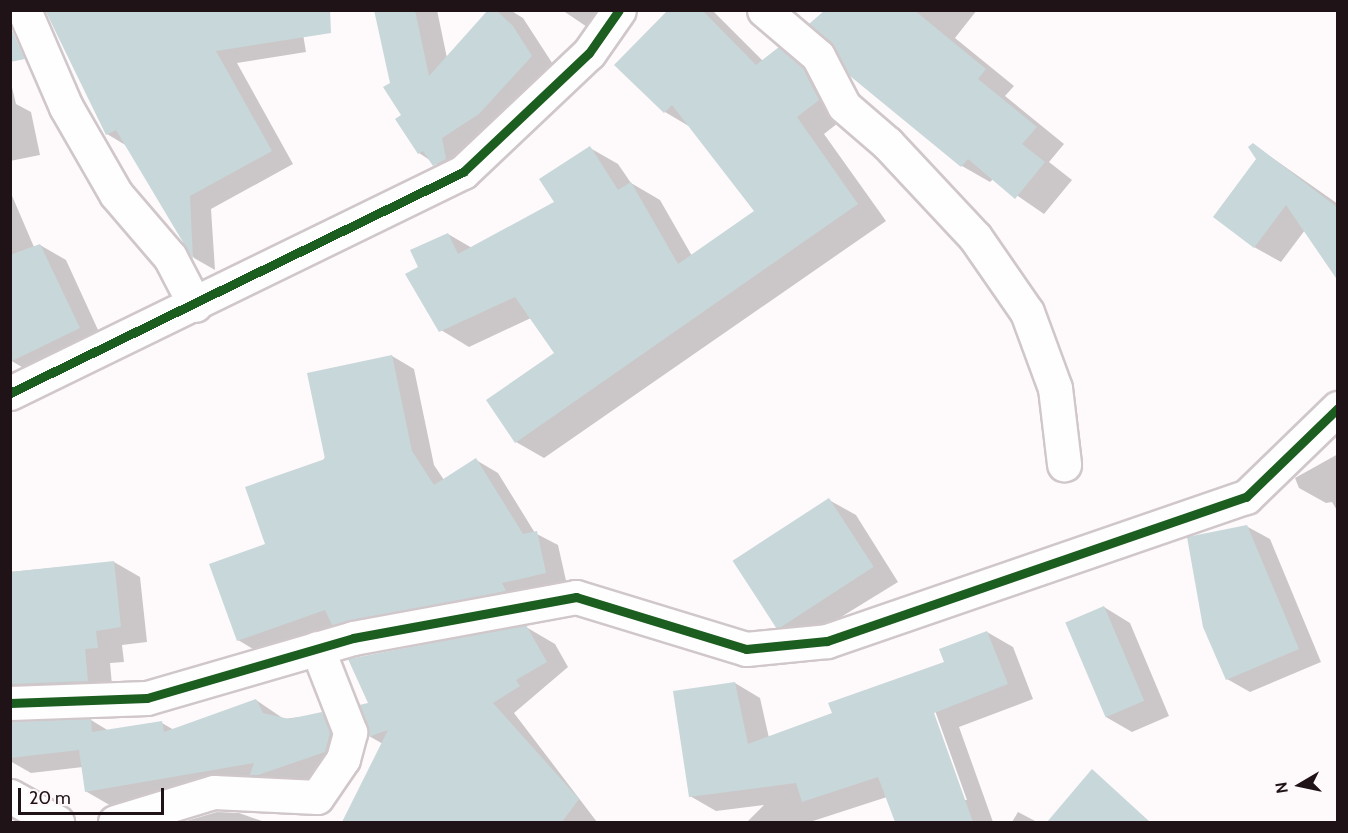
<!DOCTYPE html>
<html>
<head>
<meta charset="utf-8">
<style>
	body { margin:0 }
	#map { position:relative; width:1348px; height:833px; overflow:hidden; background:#fef9fb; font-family:Cabin,sans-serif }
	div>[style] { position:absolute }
	.shadow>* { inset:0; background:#0003 }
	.building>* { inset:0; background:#c8d7d9; transform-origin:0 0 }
	.roads { filter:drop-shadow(2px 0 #d0c7cb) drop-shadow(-2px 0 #d0c7cb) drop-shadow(0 2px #d0c7cb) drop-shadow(0 -2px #d0c7cb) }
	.minor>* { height:33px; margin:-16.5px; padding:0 16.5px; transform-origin:16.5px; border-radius:16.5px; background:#fffefe }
	.cycleway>* { height:9px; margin:-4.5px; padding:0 4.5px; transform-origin:4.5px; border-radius:4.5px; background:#1b5e20 }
	span { translate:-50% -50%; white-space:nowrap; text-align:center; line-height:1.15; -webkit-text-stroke:6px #fff8fa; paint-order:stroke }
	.frame { position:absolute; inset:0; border:12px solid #1f1318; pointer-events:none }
	.north { position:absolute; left:1270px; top:755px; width:60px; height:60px; -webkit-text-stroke:4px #fff8fa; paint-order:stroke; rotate:261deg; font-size:16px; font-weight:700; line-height:24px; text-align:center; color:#1f1318 }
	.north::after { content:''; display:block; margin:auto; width:21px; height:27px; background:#1f1318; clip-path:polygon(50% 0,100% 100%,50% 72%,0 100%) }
	.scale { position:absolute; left:18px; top:788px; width:146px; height:27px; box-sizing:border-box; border:3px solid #1f1318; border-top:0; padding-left:8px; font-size:18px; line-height:21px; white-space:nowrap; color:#1f1318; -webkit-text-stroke:4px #fff8fa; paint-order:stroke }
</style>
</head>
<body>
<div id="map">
	<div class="shadow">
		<div style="clip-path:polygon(299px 10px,306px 52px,237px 63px,293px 164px,211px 209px,215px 270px,194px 258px,127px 146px,107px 134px,74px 68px)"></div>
		<div style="clip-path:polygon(376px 10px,437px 10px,447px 58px,490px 10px,510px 10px,523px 18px,558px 72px,460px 180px,419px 153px,391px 84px)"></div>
		<div style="clip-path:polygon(562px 10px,610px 10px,596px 33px)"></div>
		<div style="clip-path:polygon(670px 10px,712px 10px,763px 61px,779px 49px,807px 65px,847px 116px,824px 134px,886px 221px,544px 458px,516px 442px,556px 354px,531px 318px,469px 347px,441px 330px,420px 268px,448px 234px,472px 248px,556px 203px,590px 148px,618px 164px,631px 183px,660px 200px,692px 256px,756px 211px,692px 128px,665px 112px,617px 65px)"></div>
		<div style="clip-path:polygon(823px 10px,977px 10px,955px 38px,1014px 86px,1005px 96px,1064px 144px,1049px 162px,1072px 180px,1044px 214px,993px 179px,990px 182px,962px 166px,852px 75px)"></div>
		<div style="clip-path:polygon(10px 79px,16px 104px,31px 112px,40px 155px,10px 161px)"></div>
		<div style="clip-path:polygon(1254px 145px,1338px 204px,1338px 279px,1305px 230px,1281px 262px,1254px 247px,1258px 159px)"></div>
		<div style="clip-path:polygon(10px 191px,34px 247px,40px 245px,66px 260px,104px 343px,37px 376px,10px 360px)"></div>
		<div style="clip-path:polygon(392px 356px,414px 369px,434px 465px,444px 480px,476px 460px,498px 473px,535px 533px,558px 545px,567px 585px,354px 636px,336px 626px,260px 653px,238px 640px,267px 545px)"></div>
		<div style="clip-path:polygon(1338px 454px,1338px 512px,1332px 502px,1326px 503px,1299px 488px,1295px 478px)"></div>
		<div style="clip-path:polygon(829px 500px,856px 515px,898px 582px,802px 641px,776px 626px)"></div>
		<div style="clip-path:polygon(1246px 526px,1270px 539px,1321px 662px,1250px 692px,1227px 679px)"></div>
		<div style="clip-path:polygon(114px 562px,140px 577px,147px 642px,122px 645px,124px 662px,110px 663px,113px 696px,10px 699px,10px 572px)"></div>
		<div style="clip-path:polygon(1104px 607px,1130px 623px,1169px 716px,1132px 732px,1106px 717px)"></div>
		<div style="clip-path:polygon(526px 627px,555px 644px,568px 667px,514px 713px,597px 822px,343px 822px,383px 744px,369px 736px,370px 704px)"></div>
		<div style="clip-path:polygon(evenodd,987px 632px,1013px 647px,1033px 699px,959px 727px,993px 822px,896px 822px,887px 797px,810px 822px,747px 822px,764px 805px,716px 811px,690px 796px,735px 683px,760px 698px,769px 738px,834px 714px,946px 663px,987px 632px,933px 705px,967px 800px,964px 800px,930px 706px,933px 705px)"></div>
		<div style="clip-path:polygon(256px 700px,284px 719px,322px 714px,348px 729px,351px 767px,286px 790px,113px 807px,87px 792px,83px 767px,31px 773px,10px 761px,10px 723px,91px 720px,109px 731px,162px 723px,174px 730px)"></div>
		<div style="clip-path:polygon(217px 812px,239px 813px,265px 822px,183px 822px)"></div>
		<div style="clip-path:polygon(1018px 812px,1037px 822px,1012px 822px)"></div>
	</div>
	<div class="building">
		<div style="clip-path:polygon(45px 10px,330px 10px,331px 33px,216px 51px,272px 151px,190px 196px,193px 259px,116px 130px,106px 135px)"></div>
		<div style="clip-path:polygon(374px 10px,415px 10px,429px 76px,488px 10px,496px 10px,513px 26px,532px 56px,479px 114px,442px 138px,446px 159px,433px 166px,423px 151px,418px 154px,395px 119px,401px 115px,383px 87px,390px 83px)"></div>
		<div style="clip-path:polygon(668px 10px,702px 10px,756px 65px,779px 47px,803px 68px,819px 100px,797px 117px,858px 204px,515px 443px,486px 400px,554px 353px,515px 297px,439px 332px,405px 274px,418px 267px,410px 250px,448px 233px,458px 254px,554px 202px,539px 179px,590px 146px,618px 190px,631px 182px,678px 264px,754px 211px,672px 105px,664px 113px,614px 65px)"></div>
		<div style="clip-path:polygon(825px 10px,914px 10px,986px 69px,978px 79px,1037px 127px,1022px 144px,1045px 162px,1015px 199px,968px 159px,961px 167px,850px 76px,834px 47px,809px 24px)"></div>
		<div style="clip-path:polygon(10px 26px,25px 59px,10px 62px)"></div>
		<div style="clip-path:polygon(1253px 143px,1338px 208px,1338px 281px,1286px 205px,1254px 248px,1213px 217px,1256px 159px,1248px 147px)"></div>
		<div style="clip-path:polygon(40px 244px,80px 328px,10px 362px,10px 255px)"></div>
		<div style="clip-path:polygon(392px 355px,412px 451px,434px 485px,476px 458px,523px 534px,537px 531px,546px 573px,502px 583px,506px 591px,332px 625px,325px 610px,237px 641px,209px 564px,265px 544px,245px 487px,325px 459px,307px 373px)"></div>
		<div style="left:829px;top:498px;width:82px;height:115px;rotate:57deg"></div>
		<div style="clip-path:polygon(1247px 525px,1299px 649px,1226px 680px,1203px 627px,1187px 537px)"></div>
		<div style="clip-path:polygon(114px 561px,121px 627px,96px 631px,98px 648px,85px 649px,88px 681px,10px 684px,10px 572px)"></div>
		<div style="left:1104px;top:606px;width:103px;height:42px;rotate:67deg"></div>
		<div style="clip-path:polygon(526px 625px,547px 662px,516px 680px,520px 686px,493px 703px,579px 799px,562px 822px,342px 822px,388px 730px,368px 737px,359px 705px,368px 703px,348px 659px)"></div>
		<div style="clip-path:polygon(987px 631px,1008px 684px,934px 713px,973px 822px,895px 822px,878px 777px,802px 802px,796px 783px,689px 797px,673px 691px,735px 682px,748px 744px,832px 713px,828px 703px,944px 662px,939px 649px)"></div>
		<div style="clip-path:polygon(256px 699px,263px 713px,289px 719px,322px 712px,330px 733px,325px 752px,258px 775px,250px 775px,254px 763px,85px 792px,79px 750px,10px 758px,10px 722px,91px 719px,92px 732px,162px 721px,164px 732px)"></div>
		<div style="clip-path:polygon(1092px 769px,1150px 822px,1047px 822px)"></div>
	</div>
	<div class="roads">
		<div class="minor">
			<div style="left:24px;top:10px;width:106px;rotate:66.6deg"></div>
			<div style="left:66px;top:107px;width:100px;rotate:60.1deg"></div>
			<div style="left:116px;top:194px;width:83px;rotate:49.4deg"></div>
			<div style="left:170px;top:257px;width:54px;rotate:62.5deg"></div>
			<div style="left:764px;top:10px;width:71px;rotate:40.4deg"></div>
			<div style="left:818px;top:56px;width:56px;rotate:62.5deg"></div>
			<div style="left:844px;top:106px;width:57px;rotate:40.7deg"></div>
			<div style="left:887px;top:143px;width:129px;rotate:46.9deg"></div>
			<div style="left:975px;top:237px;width:91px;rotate:55.3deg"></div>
			<div style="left:1027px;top:312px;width:81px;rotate:69.8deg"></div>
			<div style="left:1055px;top:388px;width:77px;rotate:83.2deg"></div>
			<div style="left:10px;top:393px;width:504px;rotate:-26.01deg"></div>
			<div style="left:463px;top:172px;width:173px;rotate:-43.4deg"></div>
			<div style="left:589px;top:53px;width:52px;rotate:-55.1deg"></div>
			<div style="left:10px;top:703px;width:137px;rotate:-2.1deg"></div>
			<div style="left:147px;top:698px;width:215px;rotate:-16.2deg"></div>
			<div style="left:353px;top:638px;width:227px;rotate:-10.4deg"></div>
			<div style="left:576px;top:597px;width:178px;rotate:17deg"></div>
			<div style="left:746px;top:649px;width:81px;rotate:-5.6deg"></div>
			<div style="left:827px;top:641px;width:443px;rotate:-19deg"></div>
			<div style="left:1246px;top:497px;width:128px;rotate:-44.1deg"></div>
			<div style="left:10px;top:796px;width:54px;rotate:29deg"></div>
			<div style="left:115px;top:822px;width:103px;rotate:-16.9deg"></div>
			<div style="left:214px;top:792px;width:103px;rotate:2.8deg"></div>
			<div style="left:317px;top:797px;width:46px;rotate:-55.6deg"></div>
			<div style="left:343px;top:759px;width:28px;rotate:-75deg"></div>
			<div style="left:350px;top:732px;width:90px;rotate:-111.4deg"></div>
		</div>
	</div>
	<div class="cycleway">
		<div style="left:10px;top:393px;width:504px;rotate:-26.01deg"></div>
		<div style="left:463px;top:172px;width:173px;rotate:-43.4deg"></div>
		<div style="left:589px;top:53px;width:52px;rotate:-55.1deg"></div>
		<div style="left:10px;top:703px;width:137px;rotate:-2.1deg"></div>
		<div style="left:147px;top:698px;width:215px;rotate:-16.2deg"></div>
		<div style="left:353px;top:638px;width:227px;rotate:-10.4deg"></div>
		<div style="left:576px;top:597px;width:178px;rotate:17deg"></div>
		<div style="left:746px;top:649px;width:81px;rotate:-5.6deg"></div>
		<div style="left:827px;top:641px;width:443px;rotate:-19deg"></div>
		<div style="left:1246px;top:497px;width:128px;rotate:-44.1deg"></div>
	</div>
	<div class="frame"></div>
	<div class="north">N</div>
	<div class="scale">20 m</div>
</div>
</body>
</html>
